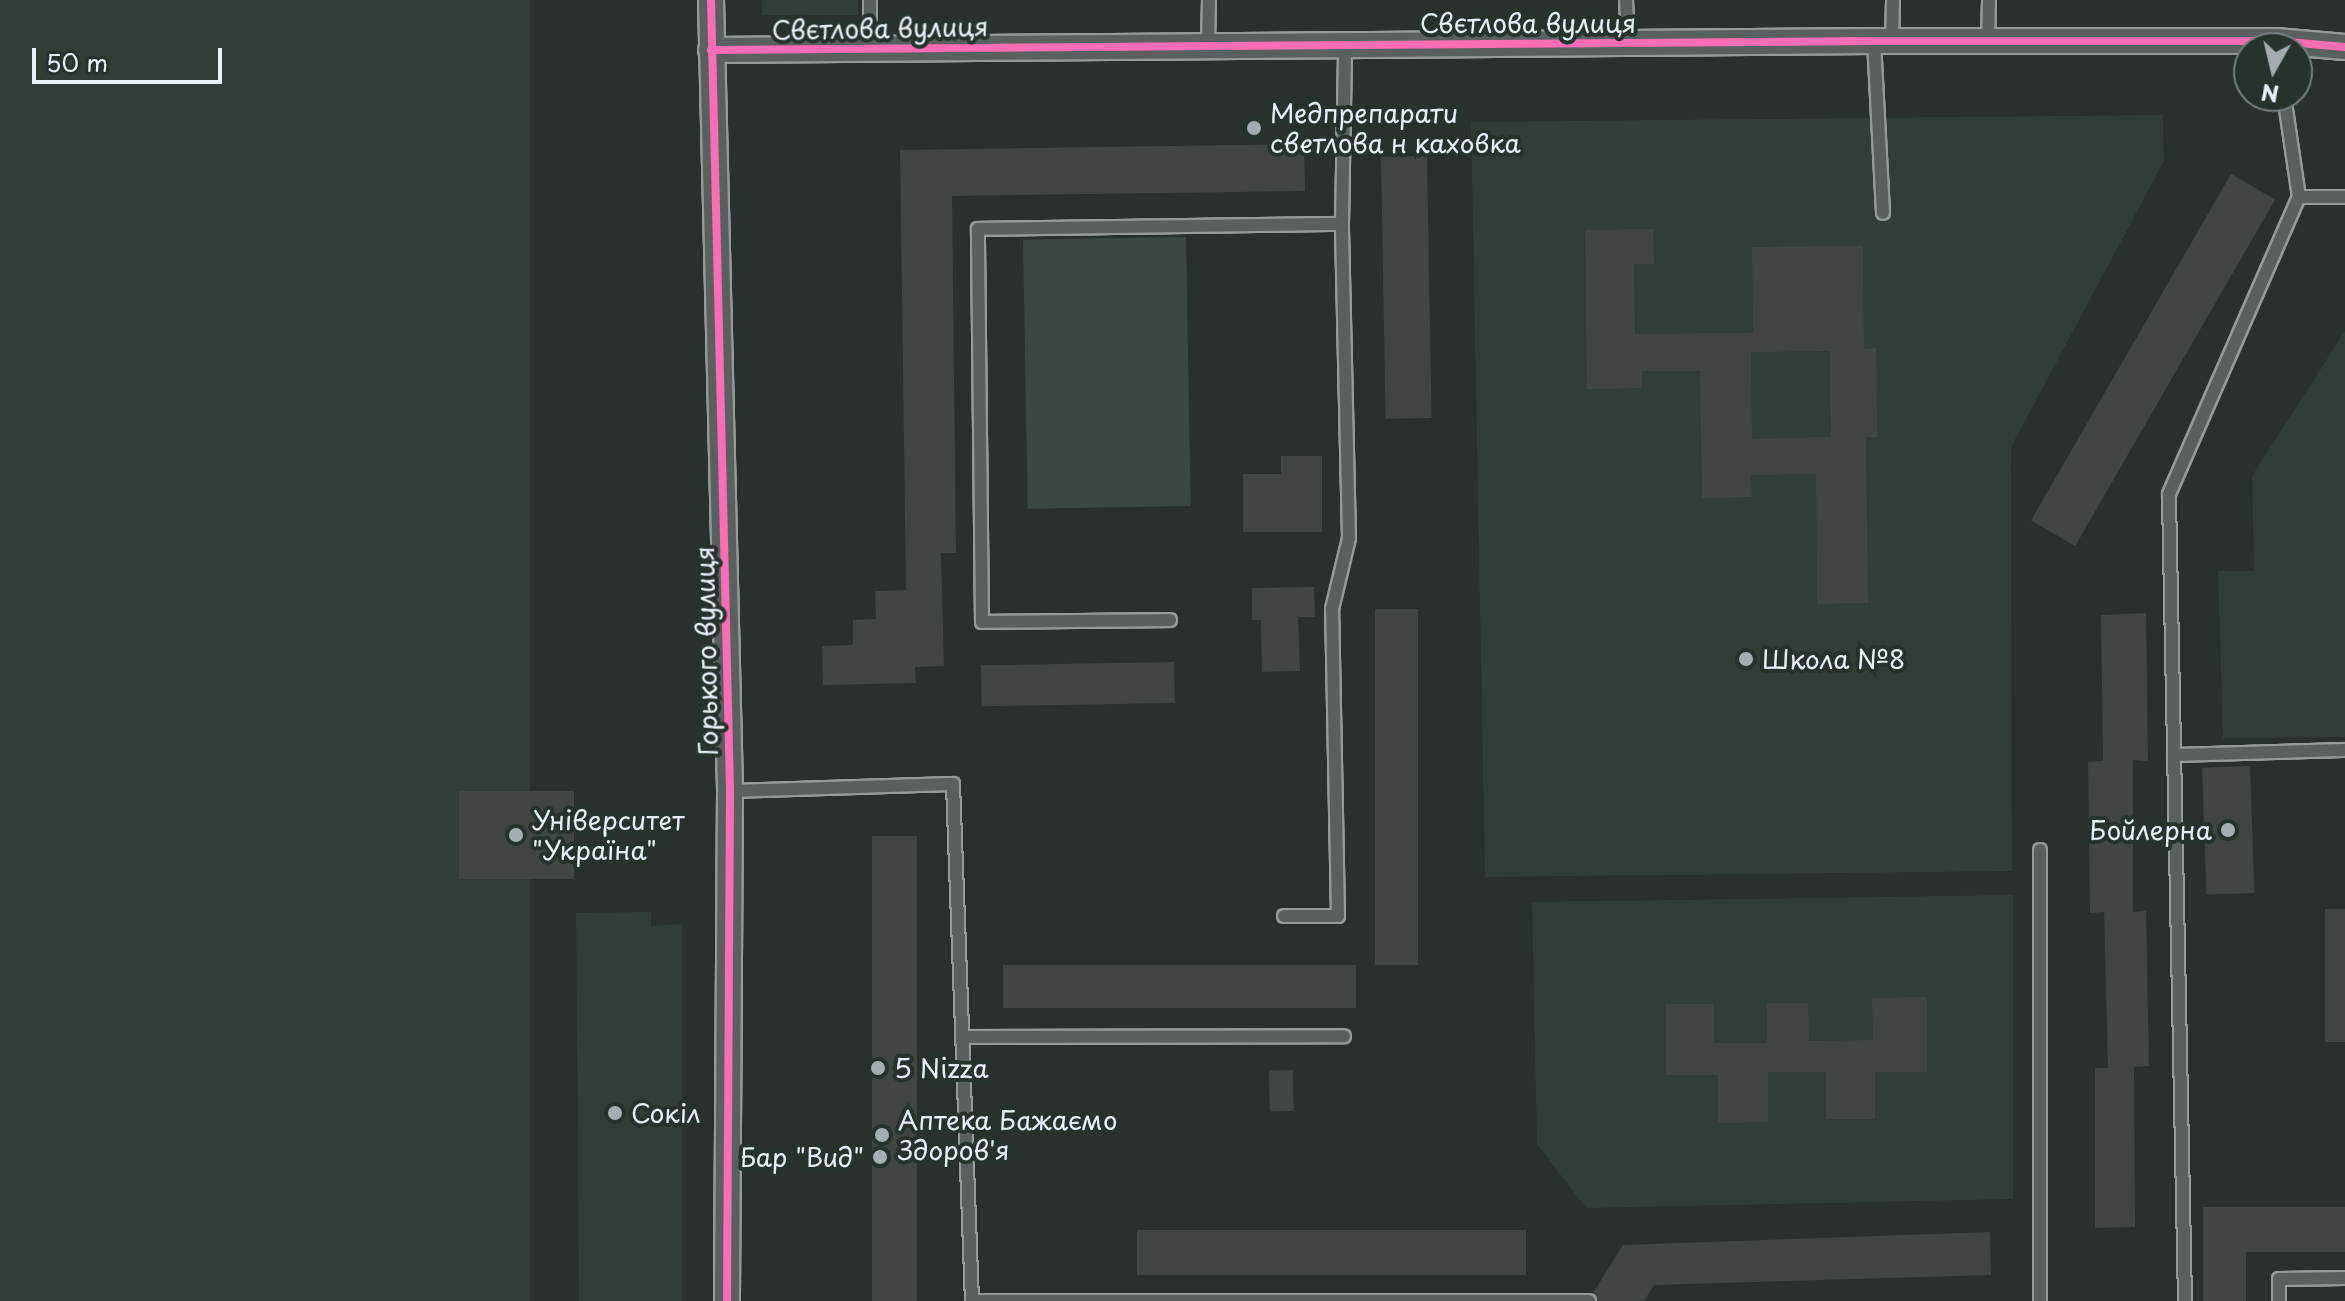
<!DOCTYPE html>
<html>
<head>
<meta charset="utf-8">
<style>
	body { margin:0 }
	#map { position:relative; width:2345px; height:1301px; overflow:hidden; background:#29302d; font-family:"Playpen Sans",sans-serif }
	div>[style] { position:absolute }
	.built>* { inset:0; background:#323d38; transform-origin:0 0 }
	.green>* { inset:0; background:#3b4743; transform-origin:0 0 }
	.building>* { inset:0; background:#414644; transform-origin:0 0 }
	.roads { filter:drop-shadow(2px 0 #959a9a) drop-shadow(-2px 0 #959a9a) drop-shadow(0 2px #959a9a) drop-shadow(0 -2px #959a9a) }
	.lane>* { height:12px; margin:-6px; padding:0 6px; transform-origin:6px; border-radius:6px; background:#5a6060 }
	.street>* { height:24px; margin:-12px; padding:0 12px; transform-origin:12px; border-radius:12px; background:#5a6060 }
	.cycleway>* { height:8px; margin:-4px; padding:0 4px; transform-origin:4px; border-radius:4px; background:#f96db3 }
	.dots>* { width:22px; height:22px; translate:-50% -50%; box-sizing:border-box; border:4px solid #26332d; border-radius:50% }
	span { translate:-50% -50%; white-space:nowrap; text-align:center; line-height:1.15; -webkit-text-stroke:8px #26332d; paint-order:stroke }
	.street-label { font-size:26px; color:#e8f1f8 }
	.poi-label { font-size:26px; color:#e8f1f8 }
	.left { translate:0 -50%; text-align:left }
	.right { translate:-100% -50%; text-align:right }
	.north { position:absolute; left:2233px; top:32px; width:80px; height:80px; box-sizing:border-box; background:#26332d; border:2px solid #747f7e; border-radius:50%; rotate:188deg; font-size:22px; font-weight:700; line-height:32px; text-align:center; color:#e8f1f8 }
	.north::after { content:''; display:block; margin:auto; width:28px; height:36px; background:#a5adb1; clip-path:polygon(50% 0,100% 100%,50% 72%,0 100%) }
	.scale { position:absolute; left:32px; top:48px; width:190px; height:36px; box-sizing:border-box; border:4px solid #e8f1f8; border-top:0; padding-left:10px; font-size:24px; line-height:28px; white-space:nowrap; color:#e8f1f8; -webkit-text-stroke:6px #26332d; paint-order:stroke }
</style>
</head>
<body>
<div id="map">
	<div class="built">
		<div style="left:0;top:0;width:530px;height:1301px"></div>
		<div style="left:762px;top:0;width:96px;height:15px"></div>
		<div style="clip-path:polygon(2163px 115px,2164px 161px,2011px 447px,2012px 871px,1485px 877px,1471px 122px)"></div>
		<div style="clip-path:polygon(2345px 331px,2345px 737px,2223px 738px,2218px 571px,2254px 571px,2252px 476px)"></div>
		<div style="clip-path:polygon(2013px 895px,2013px 1199px,1586px 1208px,1537px 1144px,1532px 902px)"></div>
		<div style="clip-path:polygon(651px 912px,651px 926px,682px 924px,682px 1301px,579px 1301px,576px 913px)"></div>
	</div>
	<div class="green">
		<div style="left:1186px;top:237px;width:269px;height:163px;rotate:89deg"></div>
	</div>
	<div class="building">
		<div style="clip-path:polygon(1304px 144px,1305px 191px,952px 196px,956px 553px,941px 553px,944px 666px,915px 667px,916px 683px,823px 685px,822px 646px,853px 645px,853px 620px,876px 619px,875px 591px,906px 590px,900px 150px)"></div>
		<div style="left:1427px;top:156px;width:262px;height:46px;rotate:89deg"></div>
		<div style="left:2231px;top:174px;width:51px;height:400px;rotate:30deg"></div>
		<div style="clip-path:polygon(evenodd,1653px 229px,1654px 264px,1634px 264px,1635px 334px,1753px 333px,1752px 247px,1863px 246px,1864px 349px,1876px 348px,1877px 437px,1866px 437px,1868px 603px,1817px 604px,1816px 474px,1751px 475px,1752px 497px,1702px 498px,1700px 371px,1642px 371px,1642px 388px,1587px 389px,1585px 230px,1653px 229px,1830px 351px,1831px 437px,1752px 439px,1751px 352px,1830px 351px)"></div>
		<div style="clip-path:polygon(1281px 456px,1322px 456px,1322px 532px,1243px 532px,1243px 474px,1281px 474px)"></div>
		<div style="clip-path:polygon(1314px 587px,1315px 617px,1298px 617px,1300px 671px,1262px 672px,1261px 620px,1252px 620px,1252px 588px)"></div>
		<div style="left:1375px;top:609px;width:43px;height:356px"></div>
		<div style="clip-path:polygon(2146px 613px,2148px 761px,2133px 760px,2133px 912px,2146px 911px,2149px 1066px,2134px 1067px,2135px 1227px,2095px 1228px,2095px 1068px,2108px 1068px,2104px 912px,2090px 913px,2088px 762px,2103px 761px,2101px 615px)"></div>
		<div style="left:1174px;top:662px;width:41px;height:193px;rotate:89deg"></div>
		<div style="left:2250px;top:766px;width:127px;height:48px;rotate:88deg"></div>
		<div style="left:574px;top:791px;width:88px;height:115px;rotate:90deg"></div>
		<div style="left:872px;top:836px;width:45px;height:465px"></div>
		<div style="left:2325px;top:909px;width:20px;height:133px"></div>
		<div style="left:1356px;top:965px;width:43px;height:353px;rotate:90deg"></div>
		<div style="clip-path:polygon(1927px 997px,1927px 1072px,1875px 1072px,1875px 1119px,1826px 1119px,1826px 1072px,1768px 1072px,1768px 1122px,1718px 1123px,1718px 1075px,1666px 1075px,1666px 1004px,1714px 1004px,1714px 1043px,1767px 1043px,1767px 1003px,1808px 1003px,1809px 1041px,1873px 1040px,1872px 998px)"></div>
		<div style="left:1293px;top:1070px;width:41px;height:24px;rotate:89deg"></div>
		<div style="clip-path:polygon(2203px 1207px,2345px 1207px,2345px 1252px,2246px 1252px,2246px 1301px,2203px 1301px)"></div>
		<div style="left:1137px;top:1230px;width:389px;height:45px"></div>
		<div style="clip-path:polygon(1990px 1232px,1991px 1275px,1654px 1285px,1644px 1301px,1598px 1301px,1593px 1293px,1623px 1245px)"></div>
	</div>
	<div class="roads">
		<div class="lane">
			<div style="left:870px;top:0;width:47px;rotate:90deg"></div>
			<div style="left:1626px;top:0;width:43px;rotate:87.3deg"></div>
			<div style="left:1874px;top:41px;width:172px;rotate:87deg"></div>
			<div style="left:1892px;top:42px;width:42px;rotate:-88.6deg"></div>
			<div style="left:1208px;top:43px;width:43px;rotate:-88.7deg"></div>
			<div style="left:1988px;top:44px;width:44px;rotate:-88.7deg"></div>
			<div style="left:2299px;top:197px;width:46px"></div>
			<div style="left:1170px;top:620px;width:188px;rotate:179.4deg"></div>
			<div style="left:982px;top:622px;width:393px;rotate:-90.6deg"></div>
			<div style="left:978px;top:229px;width:364px;rotate:-0.8deg"></div>
			<div style="left:2174px;top:755px;width:171px;rotate:-1.7deg"></div>
			<div style="left:730px;top:791px;width:223px;rotate:-1.8deg"></div>
			<div style="left:953px;top:784px;width:517px;rotate:87.9deg"></div>
			<div style="left:2040px;top:850px;width:451px;rotate:90deg"></div>
			<div style="left:1284px;top:916px;width:54px"></div>
			<div style="left:1338px;top:916px;width:307px;rotate:-91.1deg"></div>
			<div style="left:1332px;top:609px;width:73px;rotate:-76.5deg"></div>
			<div style="left:1349px;top:538px;width:314px;rotate:-91.3deg"></div>
			<div style="left:1342px;top:224px;width:180px;rotate:-89deg"></div>
			<div style="left:962px;top:1037px;width:382px;rotate:-0.1deg"></div>
			<div style="left:972px;top:1301px;width:617px"></div>
			<div style="left:2185px;top:1301px;width:807px;rotate:-91.14deg"></div>
			<div style="left:2169px;top:494px;width:324px;rotate:-66.4deg"></div>
			<div style="left:2299px;top:197px;width:102px;rotate:-98.4deg"></div>
			<div style="left:2279px;top:1301px;width:22px;rotate:-90deg"></div>
			<div style="left:2279px;top:1279px;width:66px;rotate:-0.9deg"></div>
		</div>
		<div class="street">
			<div style="left:711px;top:0;width:791px;rotate:88.62deg"></div>
			<div style="left:730px;top:791px;width:510px;rotate:90.34deg"></div>
			<div style="left:711px;top:50px;width:1163px;rotate:-0.44deg"></div>
			<div style="left:1874px;top:41px;width:402px"></div>
			<div style="left:2276px;top:41px;width:69px;rotate:5deg"></div>
		</div>
	</div>
	<div class="cycleway">
		<div style="left:711px;top:0;width:791px;rotate:88.62deg"></div>
		<div style="left:730px;top:791px;width:510px;rotate:90.34deg"></div>
		<div style="left:711px;top:50px;width:1163px;rotate:-0.44deg"></div>
		<div style="left:1874px;top:41px;width:402px"></div>
		<div style="left:2276px;top:41px;width:69px;rotate:5deg"></div>
	</div>
	<div class="dots">
		<div style="left:1254px;top:128px;background:#a5adb1"></div>
		<div style="left:1746px;top:659px;background:#a5adb1"></div>
		<div style="left:2228px;top:830px;background:#a5adb1"></div>
		<div style="left:516px;top:835px;background:#a5adb1"></div>
		<div style="left:878px;top:1068px;background:#a5adb1"></div>
		<div style="left:615px;top:1113px;background:#a5adb1"></div>
		<div style="left:882px;top:1135px;background:#a5adb1"></div>
		<div style="left:880px;top:1157px;background:#a5adb1"></div>
	</div>
	<div class="street-label">
		<span style="left:1528px;top:23px">Свєтлова вулиця</span>
		<span style="left:880px;top:28px;rotate:-1deg">Свєтлова вулиця</span>
		<span style="left:706px;top:651px;rotate:-91deg">Горького вулиця</span>
	</div>
	<div class="poi-label">
		<span class="left" style="left:1270px;top:128px">Медпрепарати<br>светлова н каховка</span>
		<span class="left" style="left:1762px;top:659px">Школа №8</span>
		<span class="left" style="left:532px;top:835px">Університет<br>"Україна"</span>
		<span class="right" style="left:2212px;top:830px">Бойлерна</span>
		<span class="left" style="left:894px;top:1068px">5 Nizza</span>
		<span class="left" style="left:631px;top:1113px">Сокіл</span>
		<span class="left" style="left:898px;top:1135px">Аптека Бажаємо<br>Здоров'я</span>
		<span class="right" style="left:864px;top:1157px">Бар "Вид"</span>
	</div>
	<div class="north">N</div>
	<div class="scale">50 m</div>
</div>
</body>
</html>
